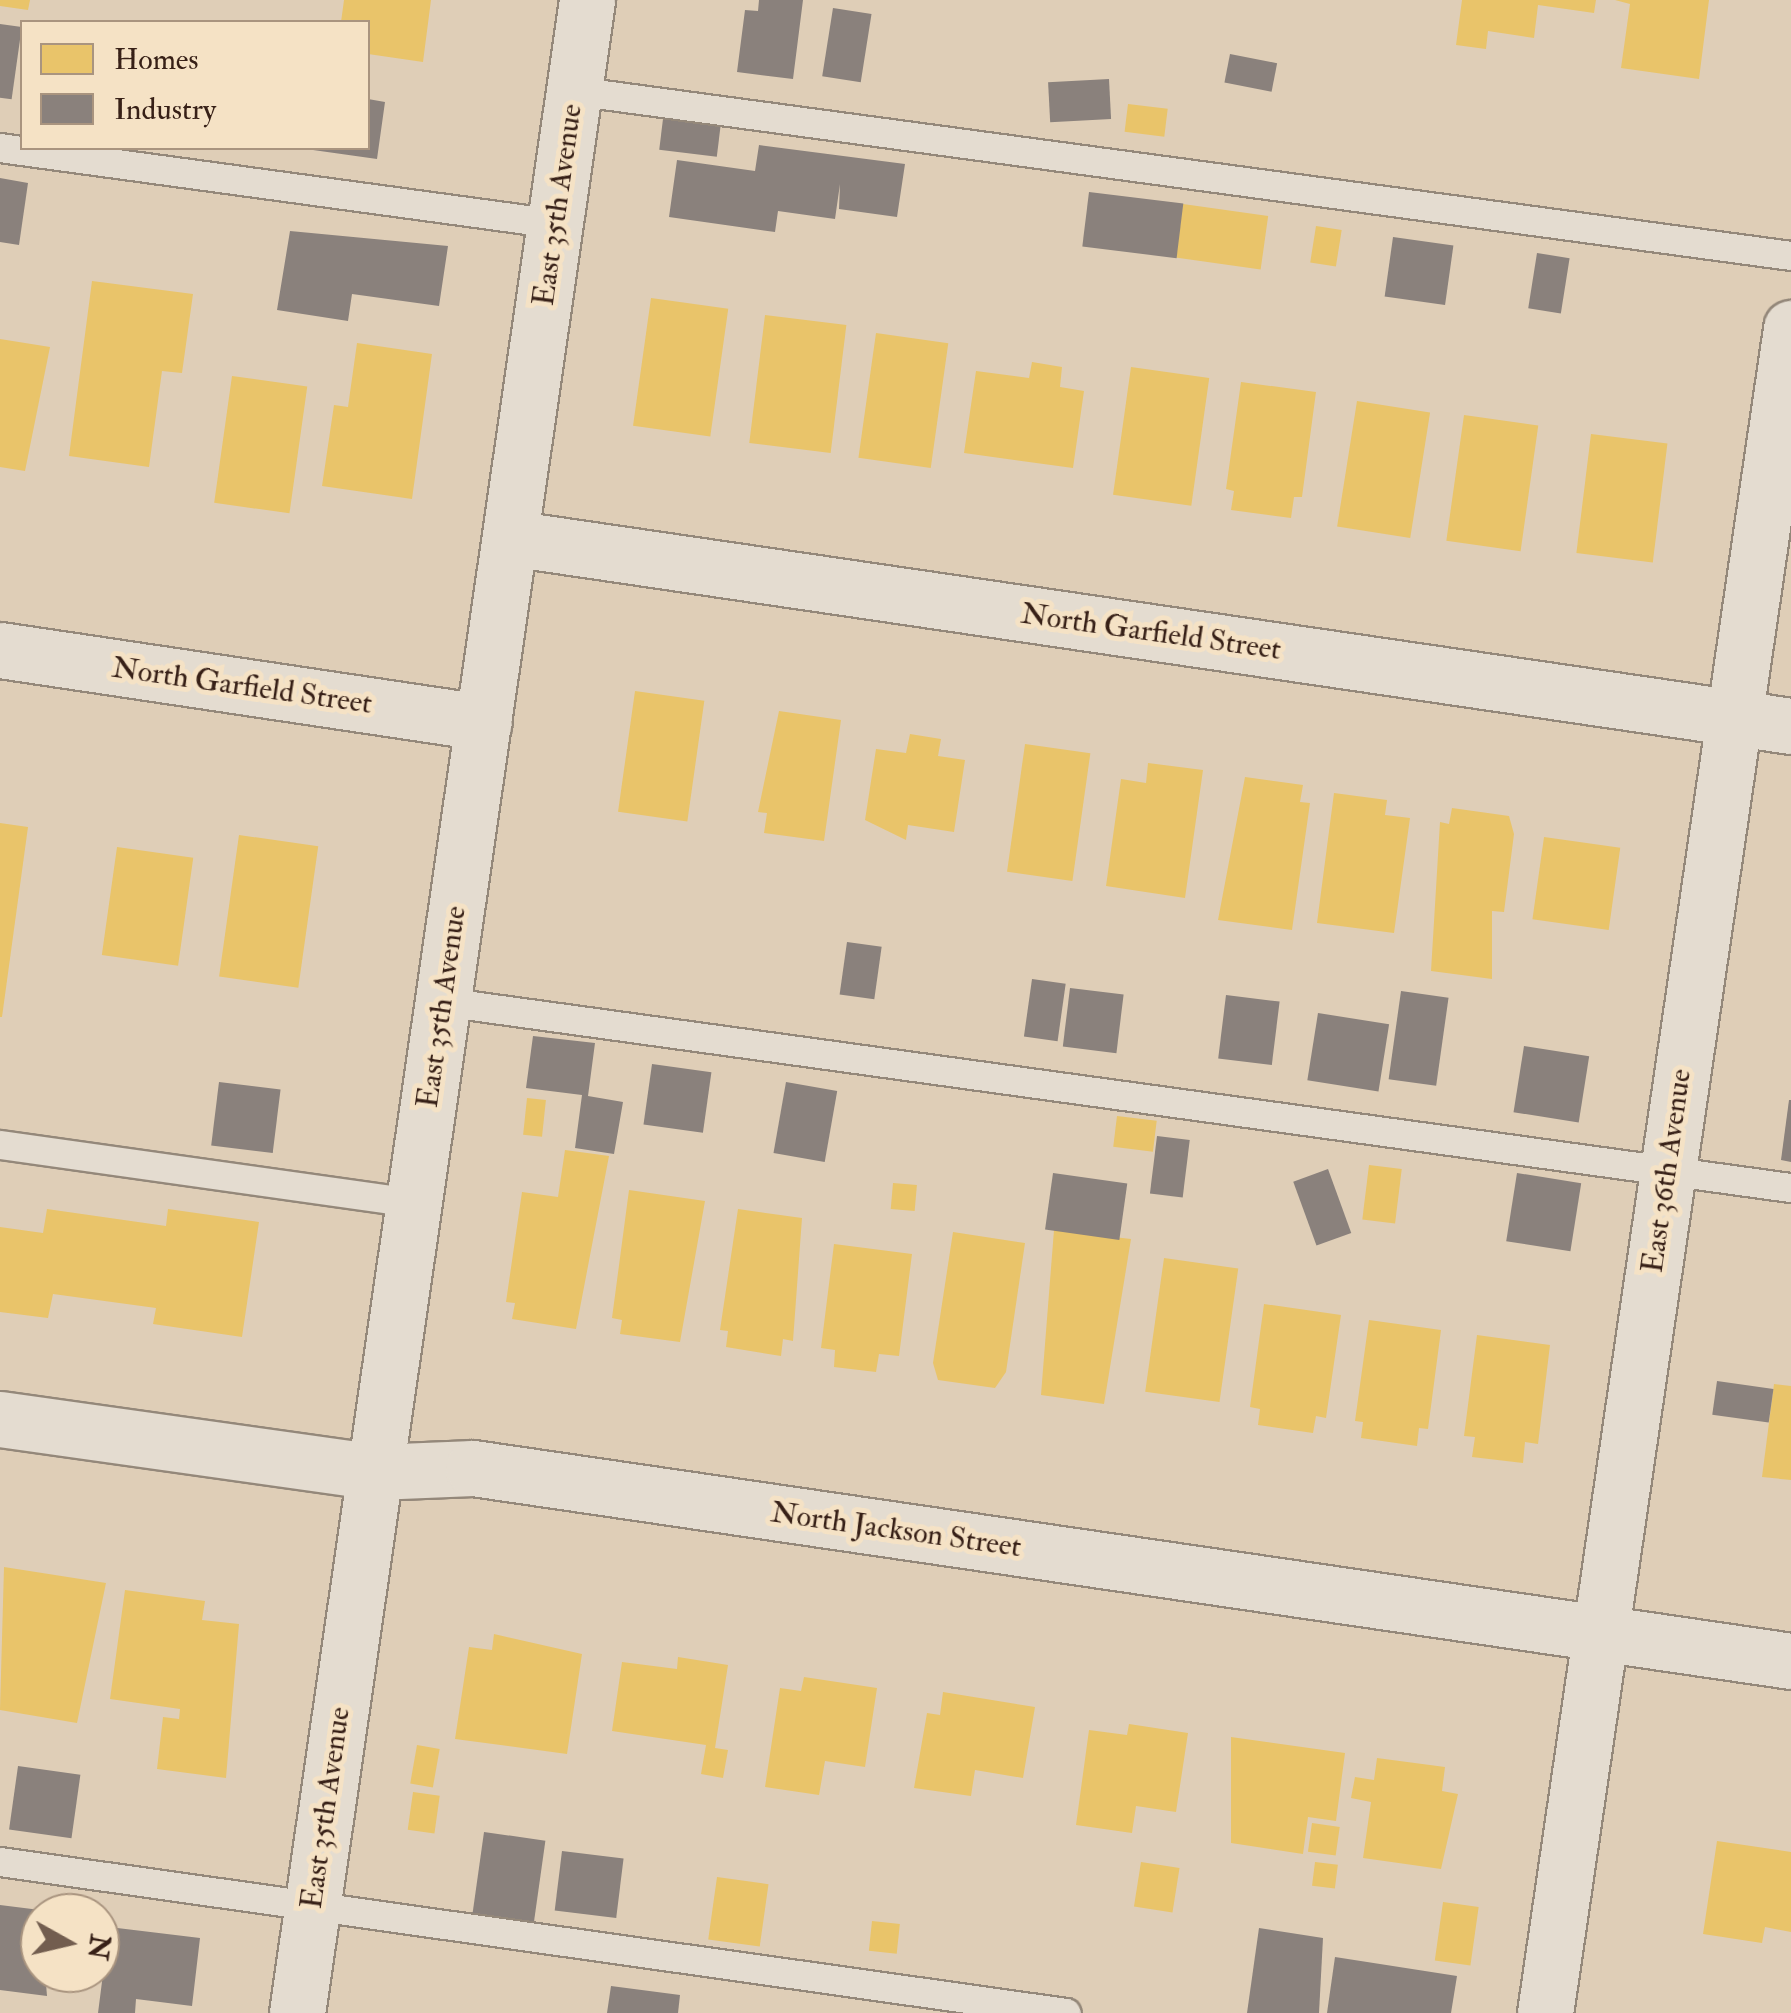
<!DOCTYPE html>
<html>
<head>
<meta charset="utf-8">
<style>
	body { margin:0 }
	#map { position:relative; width:1791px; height:2013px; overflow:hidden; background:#dfceb7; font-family:"IM FELL Double Pica",serif }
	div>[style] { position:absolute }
	.homes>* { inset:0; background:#e9c46a; transform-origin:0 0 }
	.industry>* { inset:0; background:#8a817c; transform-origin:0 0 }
	.roads { filter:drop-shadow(2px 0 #94887a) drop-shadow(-2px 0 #94887a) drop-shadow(0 2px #94887a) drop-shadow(0 -2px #94887a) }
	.service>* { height:28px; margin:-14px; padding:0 14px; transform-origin:14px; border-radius:14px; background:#e4dcd0 }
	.minor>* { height:55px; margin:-27.5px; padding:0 27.5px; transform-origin:27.5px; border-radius:27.5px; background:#e4dcd0 }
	span { translate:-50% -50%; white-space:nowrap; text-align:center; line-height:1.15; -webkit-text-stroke:10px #f5e2c5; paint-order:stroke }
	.street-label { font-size:30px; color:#372017 }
	.legend { position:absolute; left:20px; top:20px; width:350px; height:130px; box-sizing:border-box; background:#f5e2c5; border:2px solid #a9947f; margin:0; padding:12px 18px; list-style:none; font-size:30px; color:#372017 }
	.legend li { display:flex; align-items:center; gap:20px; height:50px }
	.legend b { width:50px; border:2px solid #a9947f }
	.north { position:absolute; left:20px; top:1893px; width:100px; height:100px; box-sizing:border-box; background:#f5e2c5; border:2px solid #a9947f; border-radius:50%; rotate:98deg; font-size:28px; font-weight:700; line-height:40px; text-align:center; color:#372017 }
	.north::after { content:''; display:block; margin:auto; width:35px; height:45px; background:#725d4f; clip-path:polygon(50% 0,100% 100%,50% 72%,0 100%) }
</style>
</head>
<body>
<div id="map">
	<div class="homes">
		<div style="clip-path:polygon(0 0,30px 0,28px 10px,0 6px)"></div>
		<div style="clip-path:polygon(344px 0,431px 0,423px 62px,368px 54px,368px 22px,341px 22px)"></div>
		<div style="clip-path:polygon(1462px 0,1596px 0,1594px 13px,1538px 5px,1534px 38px,1488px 31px,1486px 49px,1456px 45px)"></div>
		<div style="clip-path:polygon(1709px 0,1699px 79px,1621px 68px,1630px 4px,1615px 0)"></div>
		<div style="left:1128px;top:104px;width:40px;height:28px;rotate:7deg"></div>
		<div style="left:1183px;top:204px;width:86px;height:54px;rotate:8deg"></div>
		<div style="left:1316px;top:226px;width:26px;height:37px;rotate:9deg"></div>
		<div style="clip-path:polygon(92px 281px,193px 294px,182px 373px,162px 371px,149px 467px,69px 456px)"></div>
		<div style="left:651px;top:298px;width:78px;height:129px;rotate:8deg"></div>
		<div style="left:765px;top:315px;width:82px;height:129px;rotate:7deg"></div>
		<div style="left:876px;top:333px;width:73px;height:126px;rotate:8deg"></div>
		<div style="clip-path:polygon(0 339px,50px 347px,25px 471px,0 467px)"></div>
		<div style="clip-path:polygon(357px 343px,432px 354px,412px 499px,322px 486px,334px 405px,348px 407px)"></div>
		<div style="clip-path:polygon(1032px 362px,1062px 367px,1060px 387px,1084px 391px,1073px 468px,964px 453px,976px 371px,1029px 378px)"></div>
		<div style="left:1131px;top:367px;width:79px;height:129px;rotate:8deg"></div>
		<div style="left:232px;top:376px;width:76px;height:128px;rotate:8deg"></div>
		<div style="clip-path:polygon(1241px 382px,1316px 392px,1302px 497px,1294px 497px,1291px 518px,1231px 510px,1234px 491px,1226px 489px)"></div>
		<div style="left:1357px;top:401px;width:74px;height:127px;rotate:9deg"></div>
		<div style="left:1464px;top:415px;width:75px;height:127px;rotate:8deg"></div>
		<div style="left:1591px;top:434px;width:77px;height:120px;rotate:7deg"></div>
		<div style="left:635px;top:691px;width:70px;height:122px;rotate:8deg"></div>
		<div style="clip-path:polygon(779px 711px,841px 720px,824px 841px,764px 833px,767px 813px,758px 812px)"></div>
		<div style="clip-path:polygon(910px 734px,941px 739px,938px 756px,965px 760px,954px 832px,908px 825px,906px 840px,865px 820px,876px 749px,906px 753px)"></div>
		<div style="left:1025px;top:744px;width:66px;height:129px;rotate:8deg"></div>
		<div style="clip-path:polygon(1148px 763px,1203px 770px,1185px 898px,1106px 886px,1121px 779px,1146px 783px)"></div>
		<div style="clip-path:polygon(1245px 777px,1303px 785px,1300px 802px,1310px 803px,1292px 930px,1218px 920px)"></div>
		<div style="clip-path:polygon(1334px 793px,1387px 800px,1385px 815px,1410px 818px,1394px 933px,1317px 923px)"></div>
		<div style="clip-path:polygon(1452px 808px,1509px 816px,1514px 834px,1504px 912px,1492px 911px,1492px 979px,1431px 971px,1440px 822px,1449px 824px)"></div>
		<div style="clip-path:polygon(0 823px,28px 827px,2px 1017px,0 1017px)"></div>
		<div style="left:239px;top:835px;width:80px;height:143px;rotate:8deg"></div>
		<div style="left:1544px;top:837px;width:77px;height:83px;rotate:8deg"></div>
		<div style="left:117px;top:847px;width:77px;height:109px;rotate:8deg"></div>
		<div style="left:527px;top:1098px;width:19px;height:37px;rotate:6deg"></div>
		<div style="left:1117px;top:1116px;width:40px;height:31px;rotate:7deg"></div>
		<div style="clip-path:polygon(565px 1150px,609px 1156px,576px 1329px,512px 1319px,515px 1303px,506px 1302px,522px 1192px,558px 1197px)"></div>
		<div style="left:1369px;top:1165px;width:33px;height:55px;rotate:7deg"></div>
		<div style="left:893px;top:1183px;width:24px;height:26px;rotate:5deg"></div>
		<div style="clip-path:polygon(629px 1190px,705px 1201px,680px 1342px,620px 1334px,622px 1320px,612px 1318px)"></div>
		<div style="clip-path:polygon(47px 1209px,166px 1226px,168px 1209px,259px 1222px,242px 1337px,153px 1324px,156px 1308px,53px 1294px,48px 1318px,0 1312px,0 1227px,43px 1233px)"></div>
		<div style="clip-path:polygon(738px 1209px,802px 1218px,793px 1341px,783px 1339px,781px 1356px,726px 1347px,728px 1331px,720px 1330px)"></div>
		<div style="clip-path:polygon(1054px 1230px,1131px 1239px,1104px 1404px,1041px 1395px)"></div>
		<div style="clip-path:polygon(953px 1232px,1025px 1243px,1006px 1372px,995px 1388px,938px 1380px,933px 1363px)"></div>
		<div style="clip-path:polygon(834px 1244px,912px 1254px,899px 1356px,879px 1354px,876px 1372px,834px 1367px,835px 1350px,821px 1348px)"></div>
		<div style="left:1164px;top:1258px;width:75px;height:135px;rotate:8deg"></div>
		<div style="clip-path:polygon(1264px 1304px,1341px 1315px,1326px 1418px,1316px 1416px,1313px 1433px,1258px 1425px,1260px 1409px,1250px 1407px)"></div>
		<div style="clip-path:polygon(1369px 1320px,1441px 1330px,1428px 1429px,1419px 1428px,1417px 1446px,1361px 1438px,1363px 1422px,1355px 1421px)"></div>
		<div style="clip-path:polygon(1477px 1335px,1550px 1345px,1538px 1444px,1525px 1442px,1523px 1463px,1472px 1457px,1475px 1437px,1464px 1436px)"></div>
		<div style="clip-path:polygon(1774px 1384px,1791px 1386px,1791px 1480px,1762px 1477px)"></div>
		<div style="clip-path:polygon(4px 1567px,106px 1583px,77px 1723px,0 1710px)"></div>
		<div style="clip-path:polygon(125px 1590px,205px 1601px,202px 1620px,239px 1624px,226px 1778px,157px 1769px,163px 1717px,179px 1719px,180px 1709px,110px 1699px)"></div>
		<div style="clip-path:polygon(494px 1634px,582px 1654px,567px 1754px,455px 1739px,469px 1647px,492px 1650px)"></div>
		<div style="clip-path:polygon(678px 1657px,728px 1665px,715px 1748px,728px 1750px,723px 1778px,701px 1774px,706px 1745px,612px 1731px,622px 1662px,677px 1669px)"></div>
		<div style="clip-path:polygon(804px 1677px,877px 1688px,865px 1767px,825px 1761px,819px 1795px,765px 1787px,780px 1688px,801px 1691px)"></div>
		<div style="clip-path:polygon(943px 1692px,1035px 1707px,1023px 1778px,975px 1770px,971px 1796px,914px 1788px,927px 1713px,940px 1715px)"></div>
		<div style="clip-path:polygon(1129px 1724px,1188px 1733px,1176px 1812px,1136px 1806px,1132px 1833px,1076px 1825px,1089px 1730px,1127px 1735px)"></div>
		<div style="clip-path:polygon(1231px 1737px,1345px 1753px,1336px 1821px,1308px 1817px,1303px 1854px,1231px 1843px)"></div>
		<div style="left:417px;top:1745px;width:23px;height:39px;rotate:10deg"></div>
		<div style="clip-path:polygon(1377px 1758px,1445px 1767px,1442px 1791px,1458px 1794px,1441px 1869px,1363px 1858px,1371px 1802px,1351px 1798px,1355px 1777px,1374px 1780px)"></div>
		<div style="left:413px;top:1792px;width:27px;height:38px;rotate:8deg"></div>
		<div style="left:1312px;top:1823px;width:28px;height:29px;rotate:8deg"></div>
		<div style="clip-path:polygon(1717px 1841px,1791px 1852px,1791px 1932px,1765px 1927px,1762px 1943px,1703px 1934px)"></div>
		<div style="left:1141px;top:1862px;width:39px;height:45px;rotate:9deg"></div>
		<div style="left:1315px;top:1862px;width:23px;height:24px;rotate:7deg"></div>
		<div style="left:717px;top:1877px;width:52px;height:63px;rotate:8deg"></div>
		<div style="left:1443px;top:1902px;width:36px;height:59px;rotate:8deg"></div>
		<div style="left:872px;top:1921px;width:28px;height:30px;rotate:6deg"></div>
	</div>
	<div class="industry">
		<div style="clip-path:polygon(759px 0,803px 0,793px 79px,737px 72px,745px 10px,758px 11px)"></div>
		<div style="left:833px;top:8px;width:39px;height:69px;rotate:9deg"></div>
		<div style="left:0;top:24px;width:22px;height:73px;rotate:8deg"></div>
		<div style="left:1230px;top:54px;width:48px;height:29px;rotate:11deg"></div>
		<div style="left:1109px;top:79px;width:40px;height:61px;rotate:87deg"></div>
		<div style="clip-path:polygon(368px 99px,385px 102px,377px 159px,313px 150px,368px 148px)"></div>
		<div style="left:663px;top:119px;width:58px;height:31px;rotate:7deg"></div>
		<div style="clip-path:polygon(759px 145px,905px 164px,897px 217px,839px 209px,840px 184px,835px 219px,778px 211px,775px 232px,669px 217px,677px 160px,755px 171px)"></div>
		<div style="clip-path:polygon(0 178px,28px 183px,19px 245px,0 242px)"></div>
		<div style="left:1089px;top:192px;width:95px;height:55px;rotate:7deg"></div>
		<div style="clip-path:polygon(290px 231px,448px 246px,439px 306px,352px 294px,348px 321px,277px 310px)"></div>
		<div style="left:1393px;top:237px;width:61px;height:60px;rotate:8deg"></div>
		<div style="left:1537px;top:253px;width:33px;height:56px;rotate:9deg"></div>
		<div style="left:847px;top:942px;width:35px;height:53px;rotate:8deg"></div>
		<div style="left:1032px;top:979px;width:34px;height:58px;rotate:8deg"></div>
		<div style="left:1070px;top:988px;width:54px;height:59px;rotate:7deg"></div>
		<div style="left:1401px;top:991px;width:48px;height:89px;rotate:8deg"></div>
		<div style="left:1226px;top:995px;width:54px;height:64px;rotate:7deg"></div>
		<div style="left:1318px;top:1013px;width:72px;height:68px;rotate:9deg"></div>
		<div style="clip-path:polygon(533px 1036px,595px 1043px,588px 1096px,623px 1102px,614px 1154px,575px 1148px,582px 1095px,526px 1088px)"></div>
		<div style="left:1524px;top:1046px;width:66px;height:67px;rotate:9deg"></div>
		<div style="left:652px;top:1064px;width:60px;height:61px;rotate:8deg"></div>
		<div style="left:219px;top:1082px;width:62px;height:64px;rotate:7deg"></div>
		<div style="left:786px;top:1082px;width:52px;height:72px;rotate:10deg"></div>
		<div style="clip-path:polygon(1789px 1100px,1791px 1100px,1791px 1162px,1781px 1160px)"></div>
		<div style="left:1157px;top:1136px;width:33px;height:58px;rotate:7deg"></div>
		<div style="left:1328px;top:1169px;width:68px;height:37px;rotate:70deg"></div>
		<div style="left:1053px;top:1173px;width:75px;height:57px;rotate:8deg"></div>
		<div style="left:1517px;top:1173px;width:65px;height:69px;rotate:9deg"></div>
		<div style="left:1717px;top:1381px;width:57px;height:34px;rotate:8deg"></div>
		<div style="left:18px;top:1766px;width:63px;height:64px;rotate:8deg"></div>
		<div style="left:484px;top:1832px;width:62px;height:82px;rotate:8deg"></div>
		<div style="left:562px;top:1851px;width:62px;height:60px;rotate:7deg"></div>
		<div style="clip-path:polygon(0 1905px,40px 1910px,47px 1996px,0 1990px)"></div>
		<div style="clip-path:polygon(109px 1927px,200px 1938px,192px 2006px,136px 1999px,135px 2013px,98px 2013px)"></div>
		<div style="clip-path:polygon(1259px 1928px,1323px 1938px,1319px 2013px,1247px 2013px)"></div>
		<div style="clip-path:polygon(1335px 1957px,1457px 1976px,1451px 2013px,1327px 2013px)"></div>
		<div style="clip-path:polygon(611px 1986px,680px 1995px,678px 2013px,607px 2013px)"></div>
	</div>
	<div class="roads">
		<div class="service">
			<div style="left:574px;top:91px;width:1228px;rotate:7.72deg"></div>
			<div style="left:0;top:148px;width:561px;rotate:7.78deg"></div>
			<div style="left:443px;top:1002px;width:1361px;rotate:7.86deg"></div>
			<div style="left:0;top:1145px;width:418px;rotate:8deg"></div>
			<div style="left:0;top:1862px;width:1077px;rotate:8.06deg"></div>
		</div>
		<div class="minor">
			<div style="left:510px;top:538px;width:1295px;rotate:8.35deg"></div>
			<div style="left:0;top:650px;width:489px;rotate:8.5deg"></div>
			<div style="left:0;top:1419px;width:379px;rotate:8deg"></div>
			<div style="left:375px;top:1472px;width:98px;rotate:-2.3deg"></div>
			<div style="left:473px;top:1468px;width:1332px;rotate:8.33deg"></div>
			<div style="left:297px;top:2013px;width:2034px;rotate:-81.8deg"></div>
			<div style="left:1545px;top:2013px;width:1703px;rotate:-81.69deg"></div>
		</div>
	</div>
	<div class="street-label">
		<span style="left:558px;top:205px;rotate:-82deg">East 35th Avenue</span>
		<span style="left:1151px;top:632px;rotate:8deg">North Garfield Street</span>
		<span style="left:242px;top:686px;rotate:8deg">North Garfield Street</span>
		<span style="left:442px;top:1007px;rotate:-82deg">East 35th Avenue</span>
		<span style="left:1667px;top:1171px;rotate:-82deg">East 36th Avenue</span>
		<span style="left:896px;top:1530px;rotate:8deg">North Jackson Street</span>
		<span style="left:326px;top:1808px;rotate:-82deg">East 35th Avenue</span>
	</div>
	<ul class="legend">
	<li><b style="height:28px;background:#e9c46a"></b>Homes</li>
	<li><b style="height:28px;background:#8a817c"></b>Industry</li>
	</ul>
	<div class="north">N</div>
</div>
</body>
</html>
